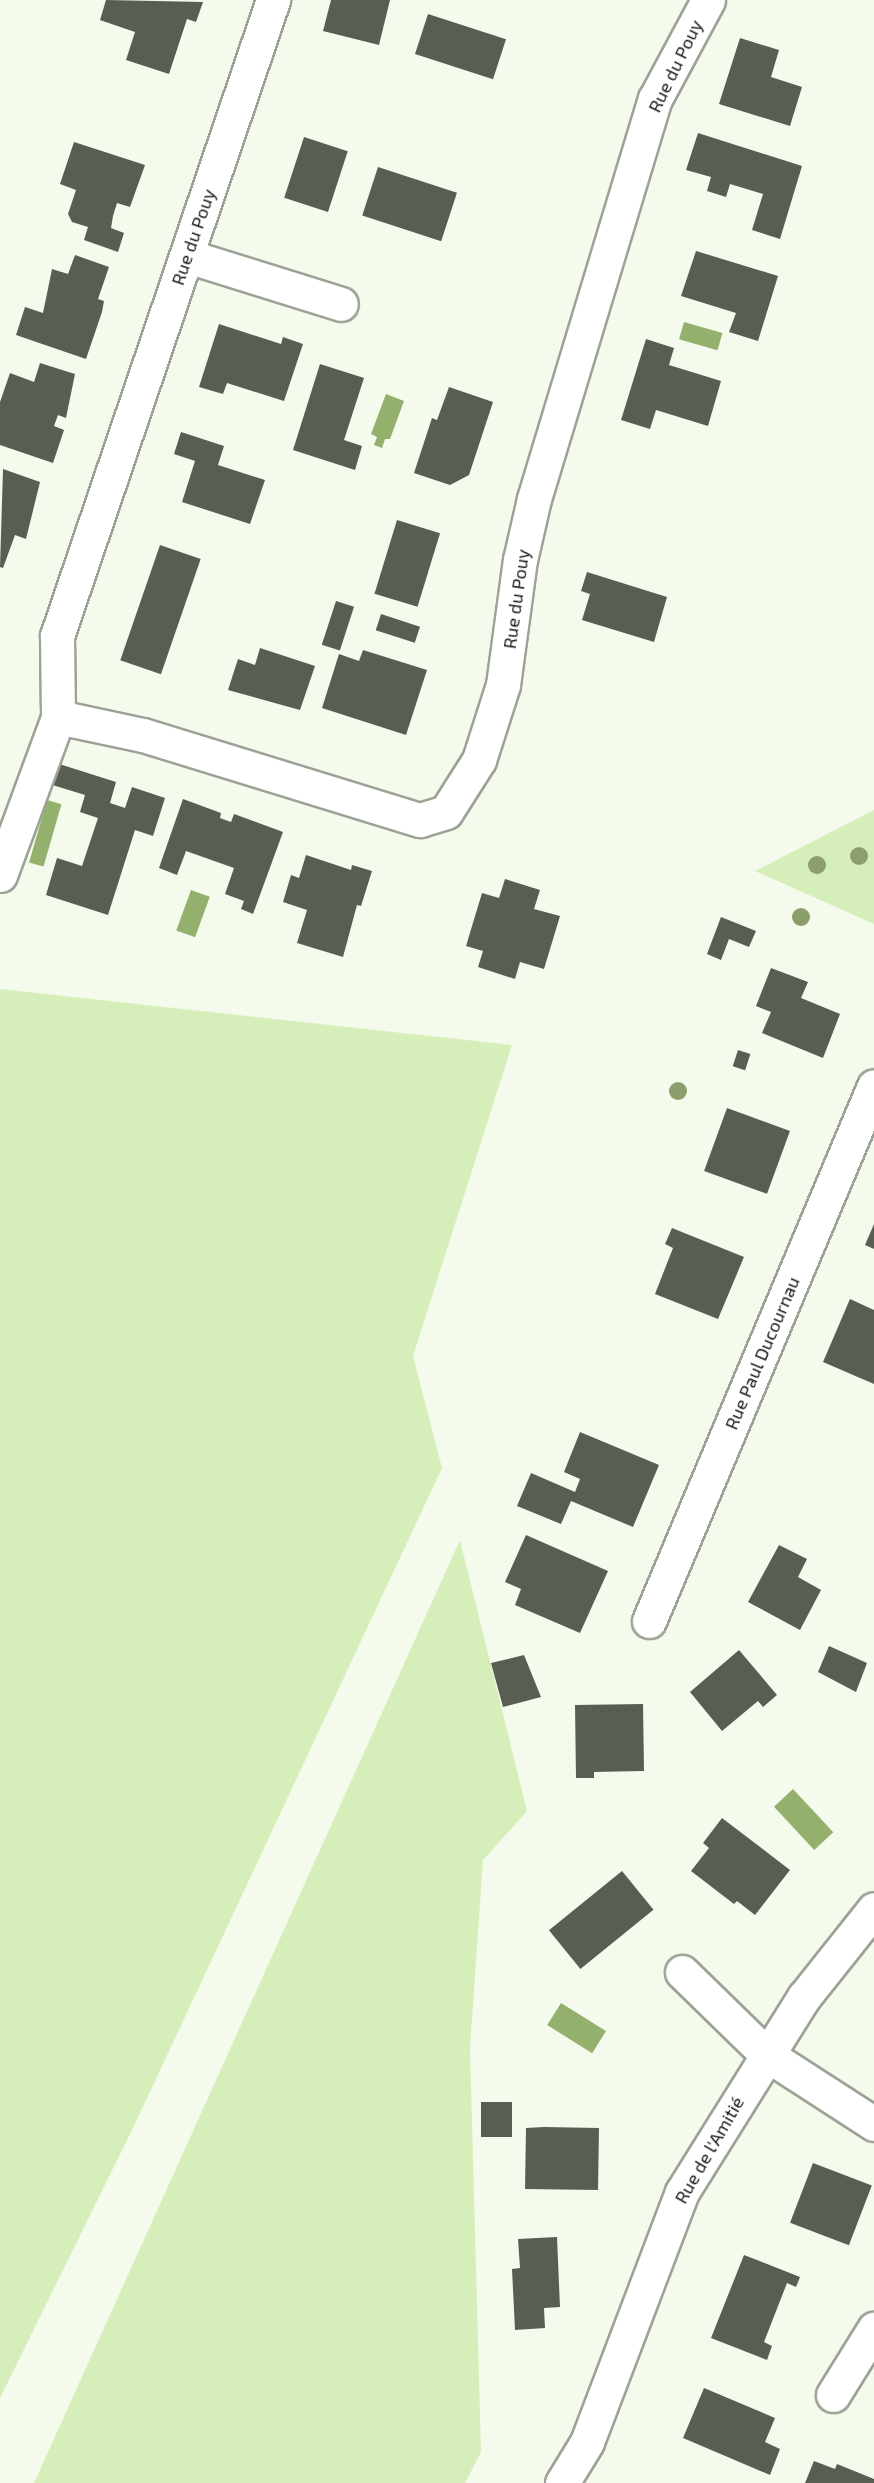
<!DOCTYPE html>
<html>
<head>
<meta charset="utf-8">
<style>
	body { margin:0 }
	#map { position:relative; width:874px; height:2483px; overflow:hidden; background:#f4faec; font-family:"Exo 2",sans-serif }
	div>[style] { position:absolute }
	.green>* { inset:0; background:#d6efba }
	.water>* { inset:0; background:#93b16d; transform-origin:0 0 }
	.building>* { inset:0; background:#585e52; transform-origin:0 0 }
	.roads { filter:drop-shadow(2px 0 #9ca295) drop-shadow(-2px 0 #9ca295) drop-shadow(0 2px #9ca295) drop-shadow(0 -2px #9ca295) }
	.street>* { height:33px; margin:-16.5px; padding:0 16.5px; transform-origin:16.5px; border-radius:16.5px; background:#fff }
	.trees>* { width:18px; height:18px; margin:-9px; border-radius:50%; background:#8c9e6b }
	span { translate:-50% -50%; white-space:nowrap; text-align:center; line-height:1.15; -webkit-text-stroke:6px #fff; paint-order:stroke }
	.street-label { font-size:18px; color:#151813 }
</style>
</head>
<body>
<div id="map">
	<div class="green">
		<div style="clip-path:polygon(874px 810px,874px 924px,755px 871px)"></div>
		<div style="clip-path:polygon(0 989px,512px 1045px,413px 1356px,442px 1468px,133px 2128px,0 2398px)"></div>
		<div style="clip-path:polygon(460px 1540px,527px 1811px,483px 1860px,470px 2048px,481px 2452px,465px 2483px,34px 2483px)"></div>
	</div>
	<div class="water">
		<div style="left:684px;top:322px;width:40px;height:18px;rotate:16deg"></div>
		<div style="clip-path:polygon(386px 394px,404px 401px,390px 439px,385px 439px,382px 448px,374px 445px,377px 437px,371px 434px)"></div>
		<div style="left:47px;top:800px;width:15px;height:65px;rotate:16deg"></div>
		<div style="left:191px;top:890px;width:20px;height:43px;rotate:20deg"></div>
		<div style="left:793px;top:1789px;width:59px;height:26px;rotate:47deg"></div>
		<div style="left:561px;top:2003px;width:53px;height:26px;rotate:32deg"></div>
	</div>
	<div class="building">
		<div style="clip-path:polygon(106px 0,203px 2px,196px 22px,187px 19px,169px 74px,126px 60px,135px 32px,100px 20px)"></div>
		<div style="clip-path:polygon(331px 0,390px 0,379px 45px,323px 31px)"></div>
		<div style="left:428px;top:14px;width:82px;height:42px;rotate:18deg"></div>
		<div style="clip-path:polygon(740px 38px,779px 50px,771px 77px,802px 87px,790px 126px,719px 104px)"></div>
		<div style="clip-path:polygon(698px 133px,802px 166px,780px 239px,752px 230px,763px 194px,730px 184px,726px 197px,707px 191px,711px 177px,686px 170px)"></div>
		<div style="left:304px;top:137px;width:46px;height:64px;rotate:18deg"></div>
		<div style="clip-path:polygon(74px 142px,145px 165px,130px 207px,117px 203px,113px 216px,111px 228px,124px 233px,118px 252px,84px 240px,88px 227px,72px 222px,68px 214px,76px 190px,60px 184px)"></div>
		<div style="left:378px;top:167px;width:83px;height:51px;rotate:18deg"></div>
		<div style="clip-path:polygon(696px 251px,778px 276px,758px 341px,729px 332px,736px 313px,681px 296px)"></div>
		<div style="clip-path:polygon(75px 255px,109px 267px,98px 299px,104px 301px,102px 312px,86px 359px,16px 335px,25px 307px,43px 313px,52px 269px,68px 274px)"></div>
		<div style="clip-path:polygon(219px 324px,281px 344px,283px 337px,303px 344px,284px 401px,227px 383px,223px 394px,199px 387px)"></div>
		<div style="clip-path:polygon(646px 339px,674px 348px,669px 365px,721px 381px,708px 426px,656px 410px,650px 429px,621px 420px)"></div>
		<div style="clip-path:polygon(40px 363px,75px 374px,66px 418px,58px 415px,54px 426px,64px 430px,53px 463px,0 445px,0 402px,10px 373px,34px 382px)"></div>
		<div style="clip-path:polygon(320px 364px,364px 378px,344px 440px,362px 446px,355px 470px,293px 450px)"></div>
		<div style="clip-path:polygon(449px 387px,493px 402px,469px 475px,450px 485px,414px 473px,432px 418px,437px 420px)"></div>
		<div style="clip-path:polygon(181px 432px,224px 446px,218px 465px,265px 480px,250px 524px,182px 502px,195px 461px,174px 454px)"></div>
		<div style="clip-path:polygon(3px 469px,40px 482px,26px 539px,15px 535px,3px 568px,0 567px)"></div>
		<div style="left:397px;top:520px;width:45px;height:77px;rotate:17deg"></div>
		<div style="left:160px;top:545px;width:43px;height:122px;rotate:19deg"></div>
		<div style="clip-path:polygon(587px 572px,667px 597px,654px 642px,582px 620px,590px 594px,581px 591px)"></div>
		<div style="left:336px;top:601px;width:19px;height:46px;rotate:18deg"></div>
		<div style="left:381px;top:614px;width:41px;height:17px;rotate:18deg"></div>
		<div style="clip-path:polygon(260px 648px,315px 666px,300px 710px,228px 690px,238px 659px,255px 665px)"></div>
		<div style="clip-path:polygon(363px 650px,427px 670px,406px 735px,322px 708px,339px 654px,359px 661px)"></div>
		<div style="clip-path:polygon(53px 762px,116px 782px,110px 803px,125px 808px,132px 787px,165px 798px,153px 836px,135px 830px,108px 915px,46px 895px,57px 858px,82px 866px,98px 818px,80px 812px,85px 795px,46px 783px)"></div>
		<div style="clip-path:polygon(183px 799px,221px 813px,220px 818px,231px 822px,234px 814px,283px 832px,253px 914px,241px 909px,244px 901px,225px 894px,234px 868px,186px 851px,177px 875px,159px 868px)"></div>
		<div style="clip-path:polygon(306px 855px,351px 870px,352px 865px,372px 871px,361px 906px,357px 905px,343px 957px,297px 943px,307px 910px,283px 902px,291px 875px,299px 878px)"></div>
		<div style="clip-path:polygon(505px 879px,540px 890px,534px 909px,560px 916px,544px 969px,520px 962px,515px 979px,478px 967px,483px 951px,466px 946px,482px 893px,499px 898px)"></div>
		<div style="clip-path:polygon(721px 917px,756px 931px,749px 947px,729px 939px,721px 960px,707px 954px)"></div>
		<div style="clip-path:polygon(771px 968px,808px 982px,801px 998px,840px 1014px,823px 1058px,762px 1033px,771px 1012px,756px 1006px)"></div>
		<div style="left:738px;top:1050px;width:13px;height:17px;rotate:18deg"></div>
		<div style="left:727px;top:1108px;width:67px;height:67px;rotate:20deg"></div>
		<div style="clip-path:polygon(874px 1224px,874px 1249px,865px 1245px)"></div>
		<div style="clip-path:polygon(672px 1228px,744px 1257px,718px 1319px,655px 1294px,673px 1248px,665px 1244px)"></div>
		<div style="clip-path:polygon(850px 1299px,874px 1310px,874px 1384px,823px 1362px)"></div>
		<div style="clip-path:polygon(580px 1432px,659px 1465px,633px 1527px,571px 1501px,561px 1524px,517px 1506px,531px 1473px,575px 1492px,580px 1479px,564px 1472px)"></div>
		<div style="clip-path:polygon(526px 1535px,608px 1571px,580px 1633px,515px 1605px,521px 1589px,505px 1582px)"></div>
		<div style="clip-path:polygon(779px 1545px,807px 1559px,798px 1577px,821px 1590px,800px 1630px,748px 1602px)"></div>
		<div style="clip-path:polygon(829px 1646px,867px 1663px,856px 1692px,818px 1672px)"></div>
		<div style="clip-path:polygon(739px 1650px,777px 1695px,763px 1707px,758px 1701px,722px 1731px,690px 1692px)"></div>
		<div style="clip-path:polygon(524px 1655px,541px 1697px,503px 1707px,491px 1663px)"></div>
		<div style="clip-path:polygon(643px 1704px,644px 1771px,594px 1772px,594px 1778px,576px 1778px,575px 1705px)"></div>
		<div style="clip-path:polygon(722px 1818px,790px 1870px,755px 1915px,737px 1901px,734px 1904px,691px 1871px,709px 1848px,703px 1843px)"></div>
		<div style="left:622px;top:1871px;width:50px;height:94px;rotate:51deg"></div>
		<div style="left:481px;top:2102px;width:31px;height:35px"></div>
		<div style="clip-path:polygon(544px 2127px,599px 2128px,598px 2190px,525px 2189px,526px 2128px)"></div>
		<div style="left:813px;top:2163px;width:63px;height:64px;rotate:21deg"></div>
		<div style="clip-path:polygon(557px 2237px,560px 2307px,544px 2308px,545px 2328px,515px 2330px,512px 2269px,520px 2268px,518px 2239px)"></div>
		<div style="clip-path:polygon(744px 2255px,800px 2277px,796px 2287px,787px 2283px,764px 2342px,772px 2346px,767px 2360px,711px 2338px)"></div>
		<div style="clip-path:polygon(704px 2388px,775px 2418px,765px 2442px,780px 2449px,770px 2475px,683px 2438px)"></div>
		<div style="clip-path:polygon(814px 2461px,835px 2469px,837px 2464px,874px 2479px,874px 2483px,805px 2483px)"></div>
	</div>
	<div class="roads">
		<div class="street">
			<div style="left:187px;top:256px;width:161px;rotate:17.3deg"></div>
			<div style="left:58px;top:717px;width:87px;rotate:12deg"></div>
			<div style="left:143px;top:735px;width:290px;rotate:17.1deg"></div>
			<div style="left:420px;top:820px;width:27px;rotate:-17deg"></div>
			<div style="left:446px;top:812px;width:62px;rotate:-57.6deg"></div>
			<div style="left:479px;top:760px;width:79px;rotate:-72.3deg"></div>
			<div style="left:503px;top:685px;width:126px;rotate:-82.3deg"></div>
			<div style="left:520px;top:560px;width:63px;rotate:-77.1deg"></div>
			<div style="left:534px;top:499px;width:418px;rotate:-73.2deg"></div>
			<div style="left:655px;top:99px;width:112px;rotate:-61.8deg"></div>
			<div style="left:0;top:875px;width:168px;rotate:-69.8deg"></div>
			<div style="left:58px;top:717px;width:81px;rotate:-90.7deg"></div>
			<div style="left:57px;top:636px;width:672px;rotate:-71.24deg"></div>
			<div style="left:649px;top:1621px;width:580px;rotate:-67.19deg"></div>
			<div style="left:682px;top:1972px;width:117px;rotate:44.3deg"></div>
			<div style="left:766px;top:2054px;width:129px;rotate:32.9deg"></div>
			<div style="left:833px;top:2395px;width:78px;rotate:-58.2deg"></div>
			<div style="left:562px;top:2483px;width:48px;rotate:-58.6deg"></div>
			<div style="left:587px;top:2442px;width:267px;rotate:-69.2deg"></div>
			<div style="left:682px;top:2192px;width:230px;rotate:-58deg"></div>
			<div style="left:804px;top:1997px;width:112px;rotate:-51.5deg"></div>
		</div>
	</div>
	<div class="trees">
		<div style="left:859px;top:856px"></div>
		<div style="left:817px;top:865px"></div>
		<div style="left:801px;top:917px"></div>
		<div style="left:678px;top:1091px"></div>
	</div>
	<div class="street-label">
		<span style="left:675px;top:66px;rotate:-64deg">Rue du Pouy</span>
		<span style="left:193px;top:237px;rotate:-71deg">Rue du Pouy</span>
		<span style="left:516px;top:599px;rotate:-82deg">Rue du Pouy</span>
		<span style="left:762px;top:1353px;rotate:-67deg">Rue Paul Ducournau</span>
		<span style="left:709px;top:2150px;rotate:-60deg">Rue de l'Amitié</span>
	</div>
</div>
</body>
</html>
